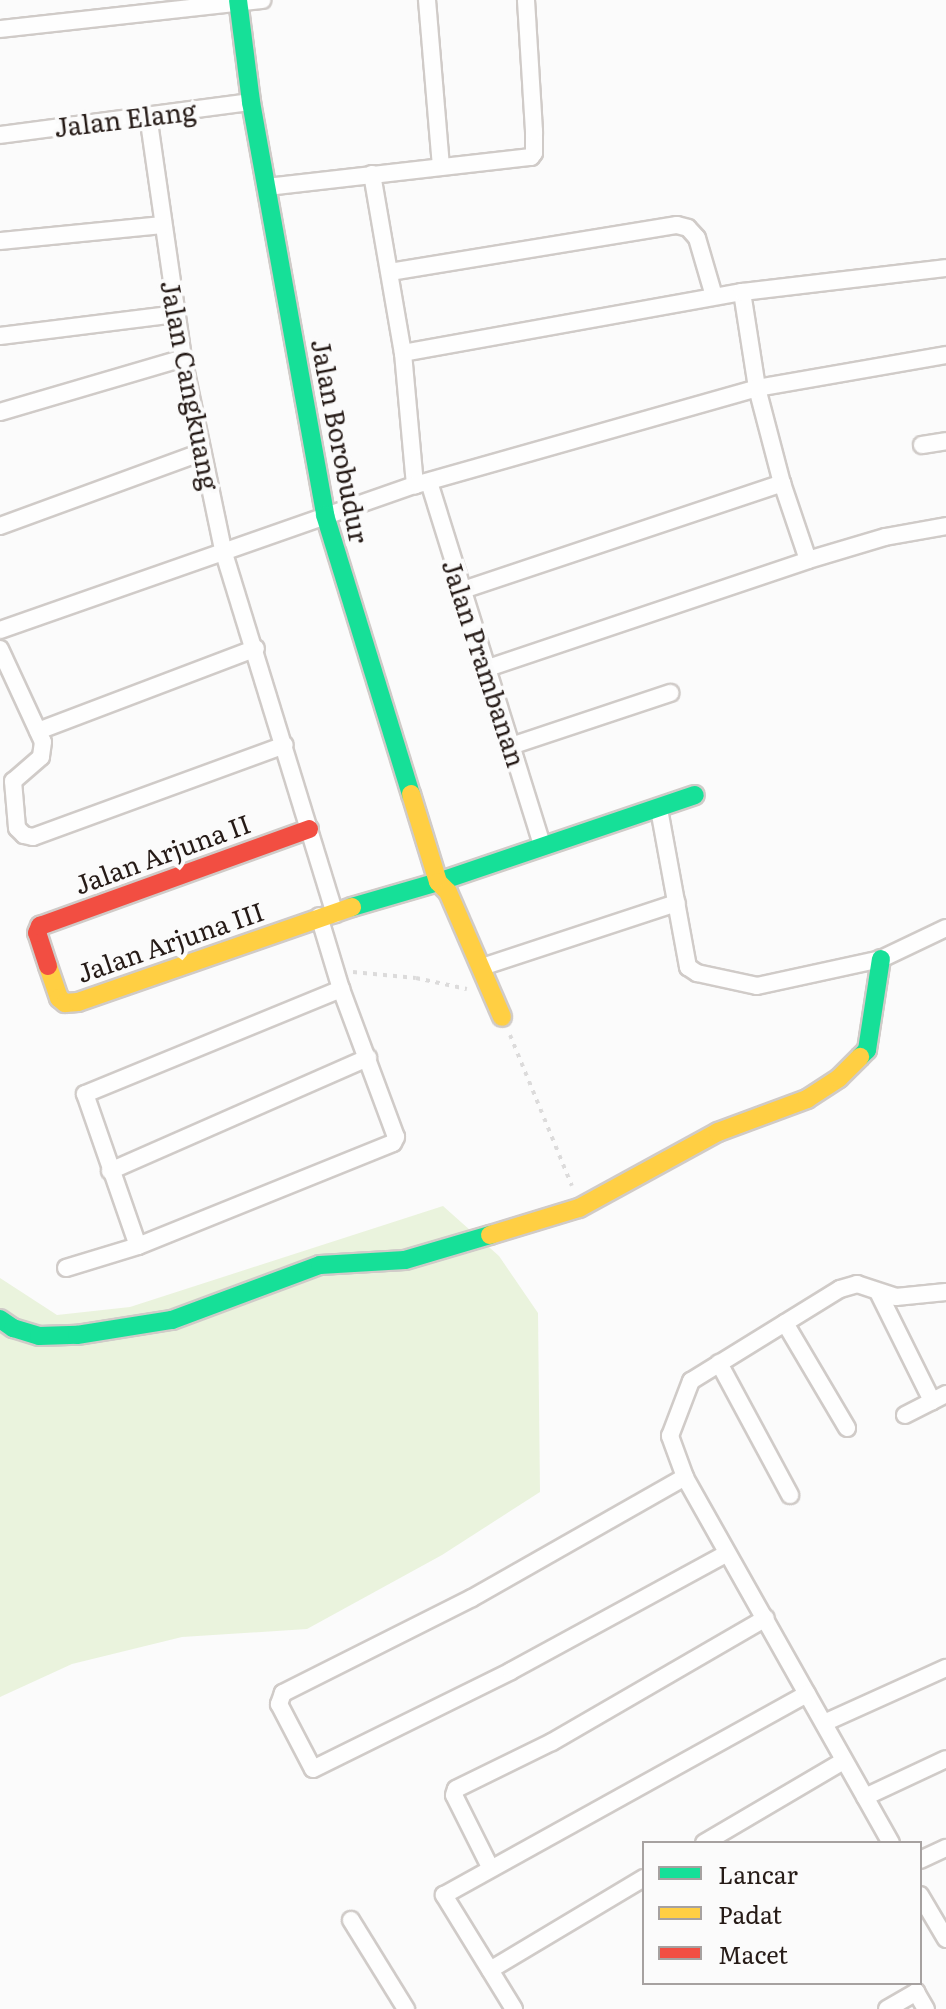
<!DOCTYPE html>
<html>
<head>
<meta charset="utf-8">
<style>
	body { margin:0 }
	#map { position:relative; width:946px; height:2009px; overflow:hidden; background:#fbfbfb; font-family:Literata,serif }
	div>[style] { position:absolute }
	.green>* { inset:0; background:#eaf3dd }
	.path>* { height:4px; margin-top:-2px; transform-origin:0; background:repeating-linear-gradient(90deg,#dcdbdb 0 4px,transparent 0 10px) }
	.roads { filter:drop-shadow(2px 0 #d0cbc8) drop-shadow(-2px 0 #d0cbc8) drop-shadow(0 2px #d0cbc8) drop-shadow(0 -2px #d0cbc8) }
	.street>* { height:16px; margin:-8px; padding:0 8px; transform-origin:8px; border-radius:8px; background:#fefefe }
	.fast>* { height:18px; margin:-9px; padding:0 9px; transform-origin:9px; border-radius:9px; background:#16e098 }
	.slow>* { height:18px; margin:-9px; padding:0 9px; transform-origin:9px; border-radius:9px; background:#ffcf43 }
	.jam>* { height:18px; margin:-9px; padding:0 9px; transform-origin:9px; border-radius:9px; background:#f24e42 }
	span { translate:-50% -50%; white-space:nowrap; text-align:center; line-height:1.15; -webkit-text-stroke:8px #fbfbfb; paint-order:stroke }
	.street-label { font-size:26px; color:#261b17 }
	.legend { position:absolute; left:642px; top:1841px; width:280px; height:144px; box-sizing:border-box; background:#fbfbfb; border:2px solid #a6a1a0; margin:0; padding:10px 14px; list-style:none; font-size:24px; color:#261b17 }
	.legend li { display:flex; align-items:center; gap:16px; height:40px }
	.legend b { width:40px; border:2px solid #a6a1a0 }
</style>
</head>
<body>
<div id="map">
	<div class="green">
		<div style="clip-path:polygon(443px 1206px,499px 1256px,538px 1313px,540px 1492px,442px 1555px,307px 1629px,182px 1637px,72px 1664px,0 1697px,0 1278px,57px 1315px,130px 1307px)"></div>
	</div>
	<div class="path">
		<div style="left:353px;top:972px;width:63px;rotate:5.4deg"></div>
		<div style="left:416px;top:978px;width:52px;rotate:12.2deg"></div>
		<div style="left:510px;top:1035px;width:163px;rotate:67.7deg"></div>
	</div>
	<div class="roads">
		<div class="street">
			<div style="left:427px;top:0;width:167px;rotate:85.2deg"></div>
			<div style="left:0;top:29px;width:264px;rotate:-6.3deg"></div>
			<div style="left:148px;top:115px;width:246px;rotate:81.8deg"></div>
			<div style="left:183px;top:358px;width:196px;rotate:78.2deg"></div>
			<div style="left:223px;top:550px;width:381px;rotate:72.9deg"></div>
			<div style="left:0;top:135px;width:253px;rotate:-7.5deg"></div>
			<div style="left:372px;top:174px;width:182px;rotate:80.2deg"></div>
			<div style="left:403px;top:353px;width:133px;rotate:84.8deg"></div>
			<div style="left:267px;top:187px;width:266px;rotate:-6.5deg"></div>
			<div style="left:531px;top:157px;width:5px;rotate:-53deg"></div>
			<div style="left:534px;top:153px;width:22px;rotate:-90deg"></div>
			<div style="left:534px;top:131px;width:131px;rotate:-93.5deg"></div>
			<div style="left:0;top:241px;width:163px;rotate:-5.6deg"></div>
			<div style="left:390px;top:272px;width:291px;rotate:-9.3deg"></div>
			<div style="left:677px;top:225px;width:11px;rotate:15deg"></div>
			<div style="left:688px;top:228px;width:13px;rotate:48deg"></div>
			<div style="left:697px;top:238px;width:60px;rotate:73.7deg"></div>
			<div style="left:742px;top:292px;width:97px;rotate:81.1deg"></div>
			<div style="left:757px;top:388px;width:98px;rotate:75.3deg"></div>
			<div style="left:782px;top:483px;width:81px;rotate:71.3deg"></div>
			<div style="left:0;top:336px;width:177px;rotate:-7.1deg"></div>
			<div style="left:403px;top:353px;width:344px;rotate:-10.2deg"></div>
			<div style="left:742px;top:292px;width:205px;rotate:-6.7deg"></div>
			<div style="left:0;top:412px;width:191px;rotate:-16.4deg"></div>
			<div style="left:922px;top:445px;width:24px;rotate:-9deg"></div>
			<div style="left:429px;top:482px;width:379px;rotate:72.7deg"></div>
			<div style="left:0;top:526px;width:215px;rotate:-20.1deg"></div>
			<div style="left:460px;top:591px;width:340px;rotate:-18.5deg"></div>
			<div style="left:0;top:630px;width:440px;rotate:-19.3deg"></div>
			<div style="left:415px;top:485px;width:355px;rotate:-15.8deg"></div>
			<div style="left:757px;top:388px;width:192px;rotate:-9.9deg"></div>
			<div style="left:0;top:649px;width:102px;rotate:65.2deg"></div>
			<div style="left:43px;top:742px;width:15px;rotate:98deg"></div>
			<div style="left:41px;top:757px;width:37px;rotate:139deg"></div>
			<div style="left:13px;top:781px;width:47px;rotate:85.1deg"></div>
			<div style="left:17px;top:828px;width:10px;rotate:45deg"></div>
			<div style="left:24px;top:835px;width:9px;rotate:13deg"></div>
			<div style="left:33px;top:837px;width:268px;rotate:-20.1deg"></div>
			<div style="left:485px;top:669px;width:341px;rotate:-18.6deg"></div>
			<div style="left:808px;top:560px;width:80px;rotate:-16.6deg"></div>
			<div style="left:885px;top:537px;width:62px;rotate:-10.2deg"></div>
			<div style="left:38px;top:731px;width:233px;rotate:-20.8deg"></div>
			<div style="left:511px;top:746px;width:168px;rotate:-18.4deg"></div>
			<div style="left:659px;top:809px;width:161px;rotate:79.6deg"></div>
			<div style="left:688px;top:967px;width:11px;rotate:34deg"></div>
			<div style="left:697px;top:973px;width:61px;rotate:12.2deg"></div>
			<div style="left:757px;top:986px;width:127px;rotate:-12.3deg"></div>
			<div style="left:881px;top:959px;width:72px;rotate:-25.5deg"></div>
			<div style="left:482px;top:967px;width:205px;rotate:-18.2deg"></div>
			<div style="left:110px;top:1171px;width:282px;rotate:-23.7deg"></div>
			<div style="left:138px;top:1246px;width:161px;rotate:-109.2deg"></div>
			<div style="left:85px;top:1094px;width:277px;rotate:-22.3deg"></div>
			<div style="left:66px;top:1268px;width:75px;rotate:-17deg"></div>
			<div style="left:138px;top:1246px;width:275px;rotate:-22deg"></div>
			<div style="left:393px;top:1143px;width:7px;rotate:-63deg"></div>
			<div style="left:396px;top:1137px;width:158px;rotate:-110.4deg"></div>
			<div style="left:341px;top:989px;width:76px;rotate:-106.8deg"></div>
			<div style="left:878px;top:1292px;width:122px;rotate:63.6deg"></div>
			<div style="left:785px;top:1323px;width:122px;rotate:59.4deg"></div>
			<div style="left:719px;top:1363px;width:150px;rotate:61.7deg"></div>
			<div style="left:905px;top:1415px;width:46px;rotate:-27.1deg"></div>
			<div style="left:685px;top:1477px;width:245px;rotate:150.4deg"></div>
			<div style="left:472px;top:1598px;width:212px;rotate:153.3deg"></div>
			<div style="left:283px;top:1693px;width:12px;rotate:110deg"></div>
			<div style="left:279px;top:1704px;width:73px;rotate:62.4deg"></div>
			<div style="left:313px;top:1769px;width:221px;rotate:-26.3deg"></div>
			<div style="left:511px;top:1671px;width:246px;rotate:-28.6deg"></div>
			<div style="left:824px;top:1723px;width:134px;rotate:-24.3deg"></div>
			<div style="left:865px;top:1797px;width:89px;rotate:-25.1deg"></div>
			<div style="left:704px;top:1843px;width:161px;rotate:-30.5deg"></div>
			<div style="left:891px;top:1843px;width:420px;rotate:-119.4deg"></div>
			<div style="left:685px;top:1477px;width:44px;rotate:-110.1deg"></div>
			<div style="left:670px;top:1436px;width:59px;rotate:-69.1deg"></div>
			<div style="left:691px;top:1381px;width:175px;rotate:-31.7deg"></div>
			<div style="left:840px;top:1289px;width:18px;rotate:-16deg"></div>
			<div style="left:857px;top:1284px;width:41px;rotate:18.4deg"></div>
			<div style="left:896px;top:1297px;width:50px;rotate:-5.7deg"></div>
			<div style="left:920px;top:1860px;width:29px;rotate:-25deg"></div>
			<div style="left:490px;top:1867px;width:80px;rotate:-116.6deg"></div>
			<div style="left:454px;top:1795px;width:6px;rotate:-72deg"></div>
			<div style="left:456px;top:1789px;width:107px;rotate:-26.1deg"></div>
			<div style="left:552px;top:1742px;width:247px;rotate:-30.1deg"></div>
			<div style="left:920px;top:1895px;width:51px;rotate:59.4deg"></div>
			<div style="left:351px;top:1920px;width:105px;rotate:58.3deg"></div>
			<div style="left:490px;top:1970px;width:179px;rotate:-30.9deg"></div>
			<div style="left:514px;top:2009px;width:134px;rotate:-121.6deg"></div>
			<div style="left:444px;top:1895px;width:415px;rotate:-29deg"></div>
			<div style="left:887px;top:2009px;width:34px;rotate:-30deg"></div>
			<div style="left:916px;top:1992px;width:20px;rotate:60deg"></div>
		</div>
		<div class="fast">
			<div style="left:238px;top:0;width:103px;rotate:82.7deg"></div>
			<div style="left:251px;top:102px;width:420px;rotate:79.8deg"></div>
			<div style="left:325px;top:515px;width:292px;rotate:72.9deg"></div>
			<div style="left:352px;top:907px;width:90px;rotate:-16.2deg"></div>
			<div style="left:438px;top:882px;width:271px;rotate:-18.7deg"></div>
			<div style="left:860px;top:1057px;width:10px;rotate:-45deg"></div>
			<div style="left:867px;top:1050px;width:92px;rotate:-81.3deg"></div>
			<div style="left:0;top:1319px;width:16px;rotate:35deg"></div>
			<div style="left:13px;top:1328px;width:27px;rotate:17deg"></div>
			<div style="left:39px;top:1336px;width:38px;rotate:-2deg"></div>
			<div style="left:77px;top:1335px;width:96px;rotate:-9deg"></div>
			<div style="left:172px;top:1320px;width:158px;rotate:-20.4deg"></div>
			<div style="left:320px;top:1265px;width:85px;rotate:-3.4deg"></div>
			<div style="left:405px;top:1260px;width:89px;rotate:-16.4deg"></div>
		</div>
		<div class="slow">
			<div style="left:411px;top:794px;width:92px;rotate:72.9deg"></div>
			<div style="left:438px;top:882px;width:14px;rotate:45deg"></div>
			<div style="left:448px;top:892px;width:136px;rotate:66.6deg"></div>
			<div style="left:48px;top:966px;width:34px;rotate:71deg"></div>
			<div style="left:59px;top:998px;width:8px;rotate:40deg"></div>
			<div style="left:65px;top:1003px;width:13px;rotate:-4deg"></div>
			<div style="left:78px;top:1002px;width:290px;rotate:-19.1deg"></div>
			<div style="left:490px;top:1235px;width:93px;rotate:-16.9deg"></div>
			<div style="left:579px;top:1208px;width:158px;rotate:-28.7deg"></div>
			<div style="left:718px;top:1132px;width:95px;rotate:-20.3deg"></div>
			<div style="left:807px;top:1099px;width:38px;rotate:-33deg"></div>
			<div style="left:839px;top:1078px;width:30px;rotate:-45deg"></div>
		</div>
		<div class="jam">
			<div style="left:48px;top:966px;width:35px;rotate:-108deg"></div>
			<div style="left:37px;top:933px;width:8px;rotate:-67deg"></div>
			<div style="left:40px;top:926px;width:286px;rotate:-19.8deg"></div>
		</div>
	</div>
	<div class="street-label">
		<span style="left:125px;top:118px;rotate:-7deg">Jalan Elang</span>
		<span style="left:191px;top:385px;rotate:79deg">Jalan Cangkuang</span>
		<span style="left:341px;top:441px;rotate:79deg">Jalan Borobudur</span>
		<span style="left:485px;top:663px;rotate:72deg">Jalan Prambanan</span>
		<span style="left:162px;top:853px;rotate:-20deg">Jalan Arjuna II</span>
		<span style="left:170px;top:941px;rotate:-19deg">Jalan Arjuna III</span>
	</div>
	<ul class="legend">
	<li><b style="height:10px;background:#16e098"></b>Lancar</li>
	<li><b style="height:10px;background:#ffcf43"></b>Padat</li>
	<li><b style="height:10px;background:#f24e42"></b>Macet</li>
	</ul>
</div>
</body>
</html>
